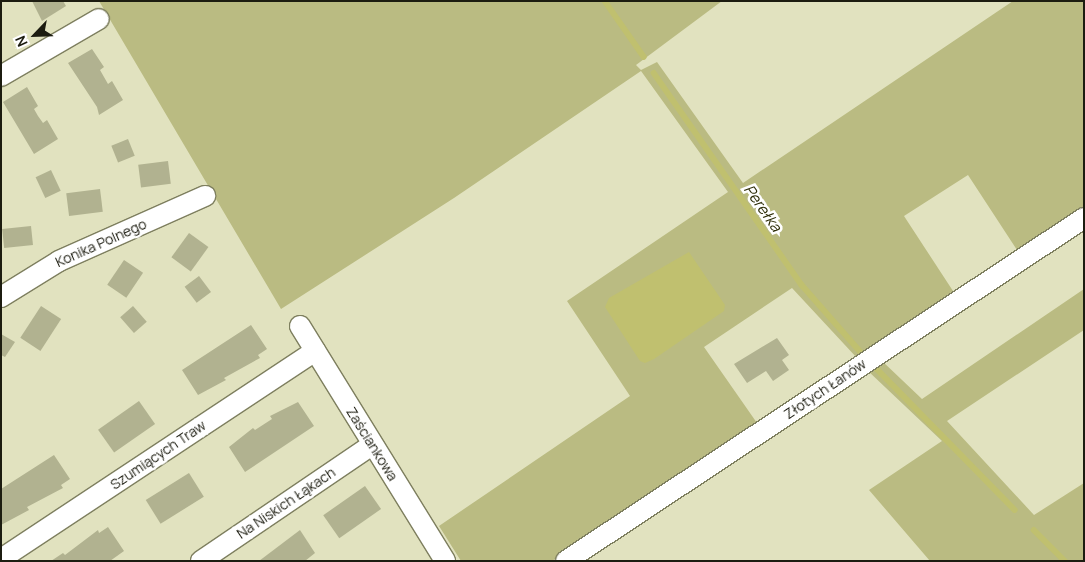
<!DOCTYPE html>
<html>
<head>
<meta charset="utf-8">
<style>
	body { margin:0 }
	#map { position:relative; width:1085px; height:562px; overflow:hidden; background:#e1e2bf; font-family:Manrope,sans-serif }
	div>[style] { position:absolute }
	.green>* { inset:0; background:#babb82 }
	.water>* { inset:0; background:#c0c06f }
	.stream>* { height:5.5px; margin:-2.75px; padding:0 2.75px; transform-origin:2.75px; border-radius:2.75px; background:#c0c06f }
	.building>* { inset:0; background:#b1b290; transform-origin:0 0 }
	.roads { filter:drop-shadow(1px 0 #7e7f5f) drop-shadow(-1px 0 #7e7f5f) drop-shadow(0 1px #7e7f5f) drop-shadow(0 -1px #7e7f5f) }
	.minor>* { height:20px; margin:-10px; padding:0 10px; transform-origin:10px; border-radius:10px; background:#fff }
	span { translate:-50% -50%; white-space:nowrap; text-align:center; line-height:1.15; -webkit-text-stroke:5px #fff; paint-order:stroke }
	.street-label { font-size:14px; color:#1c1c10 }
	.water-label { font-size:15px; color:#2b2b06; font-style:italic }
	.frame { position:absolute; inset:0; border:2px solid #1c1c10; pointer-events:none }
	.north { position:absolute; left:10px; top:10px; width:50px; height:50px; -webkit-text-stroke:4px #fff; paint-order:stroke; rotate:246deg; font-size:14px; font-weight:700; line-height:20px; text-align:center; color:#1c1c10 }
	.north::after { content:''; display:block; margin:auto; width:18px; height:22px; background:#1c1c10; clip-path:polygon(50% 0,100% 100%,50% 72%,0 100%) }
</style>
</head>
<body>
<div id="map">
	<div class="green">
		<div style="clip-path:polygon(99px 1px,722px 1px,636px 65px,641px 70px,657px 62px,743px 183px,1013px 1px,1084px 1px,1084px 206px,1017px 250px,968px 175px,904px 216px,953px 291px,857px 358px,792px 288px,704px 347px,757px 423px,552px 561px,461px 561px,439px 526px,630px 396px,567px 301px,728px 192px,641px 71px,454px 198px,281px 309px)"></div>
		<div style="clip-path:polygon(1084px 289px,1084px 330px,947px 421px,1034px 515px,1084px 483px,1084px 561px,930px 561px,869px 490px,942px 441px,867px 370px,881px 360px,922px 399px)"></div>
	</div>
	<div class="water">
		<div style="clip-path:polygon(689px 252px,725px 305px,724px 311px,654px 359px,645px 363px,640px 361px,605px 307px,609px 298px)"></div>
	</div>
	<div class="stream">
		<div style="left:605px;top:1px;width:68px;rotate:55.1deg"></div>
		<div style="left:654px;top:73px;width:259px;rotate:55.1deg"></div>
		<div style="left:802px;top:285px;width:88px;rotate:48.7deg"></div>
		<div style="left:877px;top:369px;width:197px;rotate:45.6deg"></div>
		<div style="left:1034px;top:530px;width:44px;rotate:45deg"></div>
	</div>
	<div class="building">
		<div style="clip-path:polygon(32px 1px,63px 1px,66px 6px,42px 21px)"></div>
		<div style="clip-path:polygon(92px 49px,104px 67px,100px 70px,108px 84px,112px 81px,123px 100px,99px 115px,97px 107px,68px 63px)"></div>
		<div style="clip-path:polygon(27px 87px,38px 106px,34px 109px,38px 116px,43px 123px,47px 120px,58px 139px,34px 154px,3px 102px)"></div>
		<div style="left:128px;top:139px;width:18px;height:18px;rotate:68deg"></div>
		<div style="left:168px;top:161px;width:23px;height:30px;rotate:83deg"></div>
		<div style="left:51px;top:170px;width:23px;height:17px;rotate:65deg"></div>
		<div style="left:100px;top:189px;width:23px;height:34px;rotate:83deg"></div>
		<div style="left:31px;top:226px;width:19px;height:29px;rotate:84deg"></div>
		<div style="left:189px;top:233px;width:24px;height:30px;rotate:36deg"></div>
		<div style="left:124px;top:260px;width:23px;height:30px;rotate:34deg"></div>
		<div style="left:199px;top:276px;width:20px;height:18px;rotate:53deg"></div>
		<div style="left:41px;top:306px;width:24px;height:38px;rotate:33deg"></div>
		<div style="left:133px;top:306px;width:21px;height:17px;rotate:49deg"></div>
		<div style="clip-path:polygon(251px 325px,267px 349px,258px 355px,260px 358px,224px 378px,226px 380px,198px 395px,182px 370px)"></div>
		<div style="clip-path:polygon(1px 334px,15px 342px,5px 357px,1px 355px)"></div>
		<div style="clip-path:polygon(777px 338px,789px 355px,782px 360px,789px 370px,773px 381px,766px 371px,747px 383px,734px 364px)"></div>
		<div style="left:139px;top:401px;width:28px;height:50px;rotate:55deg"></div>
		<div style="clip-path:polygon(298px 402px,314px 426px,245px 472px,229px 447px,253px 428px,255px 430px,272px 419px,270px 416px)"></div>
		<div style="clip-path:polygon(54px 455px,70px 479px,61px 485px,63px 488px,27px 507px,29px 510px,1px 525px,1px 489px)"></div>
		<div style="left:189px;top:473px;width:28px;height:51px;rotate:58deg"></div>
		<div style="left:365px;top:486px;width:28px;height:51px;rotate:55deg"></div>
		<div style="clip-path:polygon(108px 527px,124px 551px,110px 561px,51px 561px,63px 553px,65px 555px,98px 530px,99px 533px)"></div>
		<div style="clip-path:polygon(300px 530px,315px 553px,305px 561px,259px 561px)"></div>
	</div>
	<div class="roads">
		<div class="minor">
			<div style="left:1px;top:76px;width:113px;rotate:-30.2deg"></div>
			<div style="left:1px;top:297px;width:68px;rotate:-31.8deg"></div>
			<div style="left:59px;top:261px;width:160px;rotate:-24deg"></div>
			<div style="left:300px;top:326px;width:276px;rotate:58.3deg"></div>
			<div style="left:1px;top:559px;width:377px;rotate:-33.5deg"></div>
			<div style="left:201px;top:561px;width:207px;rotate:-34.2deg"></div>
			<div style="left:566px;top:561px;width:621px;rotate:-33.51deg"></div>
		</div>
	</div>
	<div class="street-label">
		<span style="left:101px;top:243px;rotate:-24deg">Konika Polnego</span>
		<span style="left:825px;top:389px;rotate:-34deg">Złotych Łanów</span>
		<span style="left:372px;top:444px;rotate:58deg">Zaściankowa</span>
		<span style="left:158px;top:455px;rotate:-34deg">Szumiących Traw</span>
		<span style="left:286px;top:503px;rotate:-34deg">Na Niskich Łąkach</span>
	</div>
	<div class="water-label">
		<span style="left:763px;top:208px;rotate:55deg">Perełka</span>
	</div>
	<div class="frame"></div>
	<div class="north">N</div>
</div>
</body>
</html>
